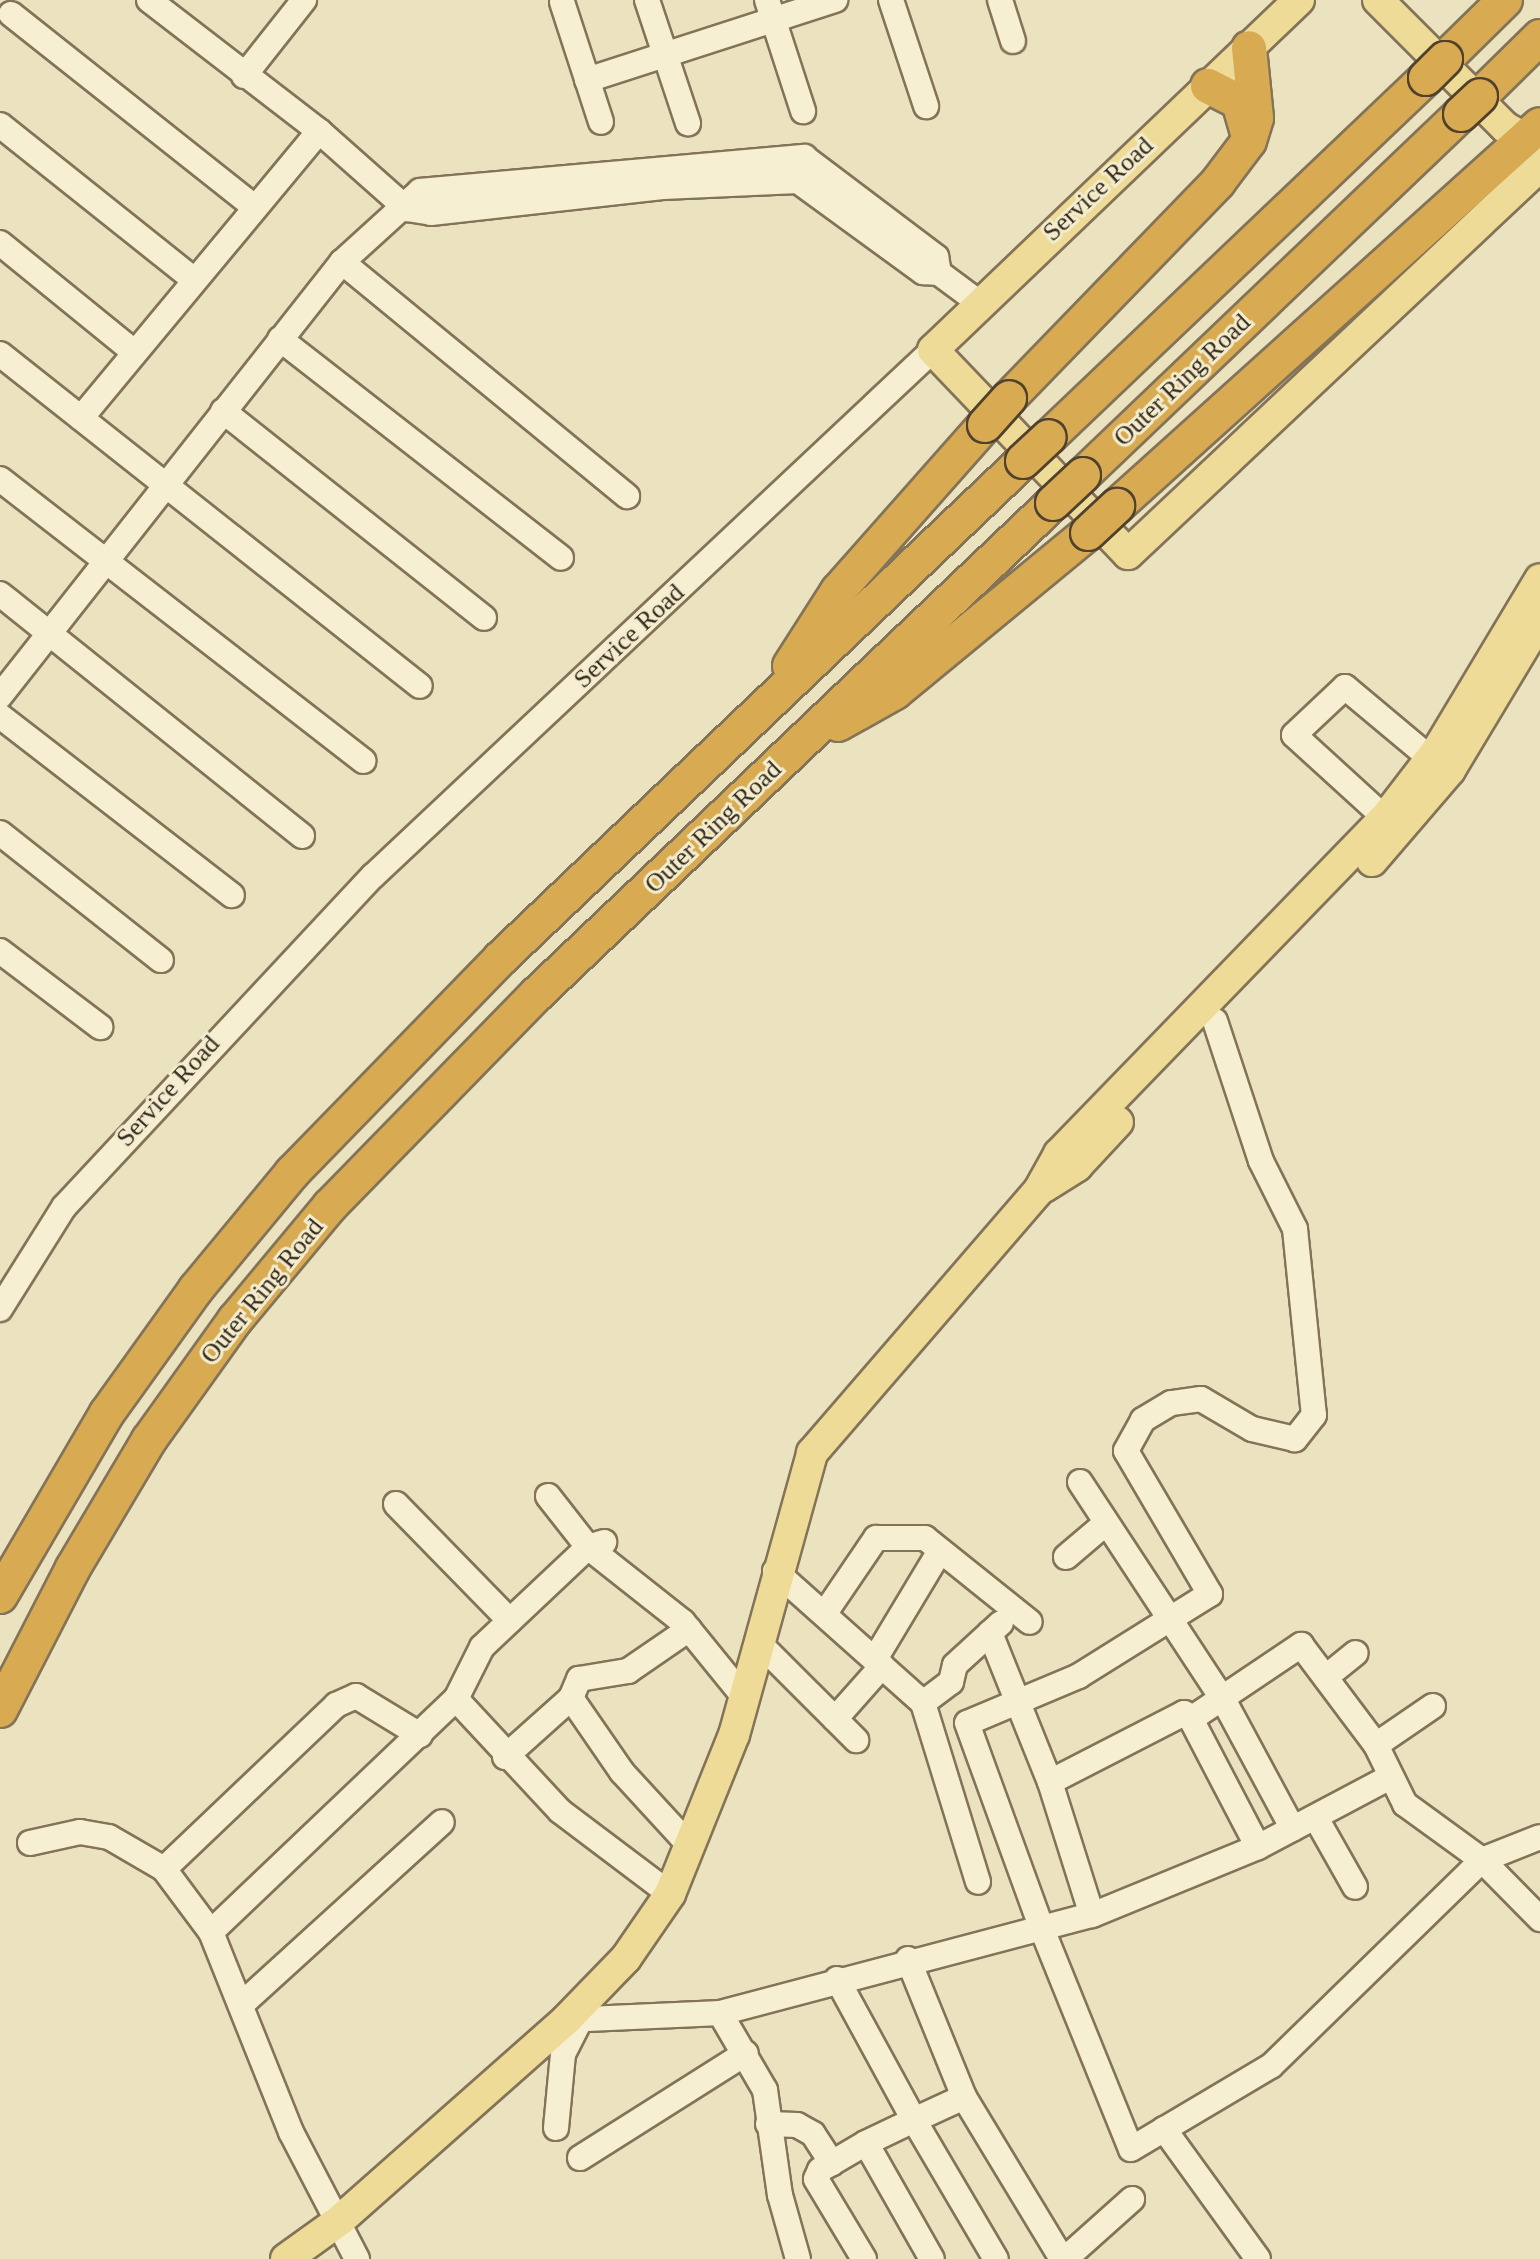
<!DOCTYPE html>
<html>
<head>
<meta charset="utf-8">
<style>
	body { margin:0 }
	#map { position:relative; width:1540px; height:2259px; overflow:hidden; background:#ebe2bf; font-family:"Times New Roman",serif }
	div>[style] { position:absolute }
	.roads { filter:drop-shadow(2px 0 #837358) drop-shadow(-2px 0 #837358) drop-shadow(0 2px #837358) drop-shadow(0 -2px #837358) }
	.minor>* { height:24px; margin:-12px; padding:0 12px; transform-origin:12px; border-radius:12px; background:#f7efd1 }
	.major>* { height:30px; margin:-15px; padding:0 15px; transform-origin:15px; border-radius:15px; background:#eedb97 }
	.highway>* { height:34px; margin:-17px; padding:0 17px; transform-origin:17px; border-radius:17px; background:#d8aa51 }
	.bridges { filter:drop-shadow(2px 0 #50412d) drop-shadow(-2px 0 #50412d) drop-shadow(0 2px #50412d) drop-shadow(0 -2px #50412d) }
	.highway-bridge>* { height:34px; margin:-17px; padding:0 17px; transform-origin:17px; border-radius:17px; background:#d8aa51 }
	span { translate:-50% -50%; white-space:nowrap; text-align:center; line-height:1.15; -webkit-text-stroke:6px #f3ecce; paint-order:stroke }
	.street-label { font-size:26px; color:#33291c }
</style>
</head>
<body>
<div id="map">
	<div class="roads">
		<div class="minor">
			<div style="left:149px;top:0;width:215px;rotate:37.6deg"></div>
			<div style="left:319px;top:131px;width:118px;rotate:41.6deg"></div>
			<div style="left:407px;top:209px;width:24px;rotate:9deg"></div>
			<div style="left:431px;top:213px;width:233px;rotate:-6.4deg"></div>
			<div style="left:663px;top:187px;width:135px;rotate:-2.5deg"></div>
			<div style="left:798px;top:181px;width:155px;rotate:36.1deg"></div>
			<div style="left:923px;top:272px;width:16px;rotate:4deg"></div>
			<div style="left:939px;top:273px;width:49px;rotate:36.6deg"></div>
			<div style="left:647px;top:0;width:130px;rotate:71.6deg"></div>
			<div style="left:767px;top:0;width:117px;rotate:72deg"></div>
			<div style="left:891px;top:0;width:112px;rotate:71.7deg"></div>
			<div style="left:1000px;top:0;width:43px;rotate:72.4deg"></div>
			<div style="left:562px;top:2px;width:126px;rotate:72deg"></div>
			<div style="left:11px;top:14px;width:308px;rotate:38.4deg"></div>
			<div style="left:244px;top:76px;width:97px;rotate:-51.7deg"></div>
			<div style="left:587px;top:80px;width:261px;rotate:-17.9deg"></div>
			<div style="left:0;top:125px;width:246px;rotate:38.6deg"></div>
			<div style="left:800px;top:173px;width:16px;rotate:-76deg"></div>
			<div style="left:804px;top:157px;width:166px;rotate:37.1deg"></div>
			<div style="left:936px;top:257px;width:16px;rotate:79deg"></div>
			<div style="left:0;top:243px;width:173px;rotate:39.1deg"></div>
			<div style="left:342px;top:262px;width:369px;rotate:39.4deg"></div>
			<div style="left:280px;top:339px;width:356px;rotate:37.9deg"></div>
			<div style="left:0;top:354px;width:535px;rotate:38.33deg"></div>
			<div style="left:223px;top:411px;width:333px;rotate:38.4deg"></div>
			<div style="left:81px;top:418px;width:373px;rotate:-50.3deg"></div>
			<div style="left:0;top:479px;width:460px;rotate:37.8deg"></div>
			<div style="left:0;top:594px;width:387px;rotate:38.7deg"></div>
			<div style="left:0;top:696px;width:553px;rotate:-51.76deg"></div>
			<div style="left:342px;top:262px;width:105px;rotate:-42.3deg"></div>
			<div style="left:420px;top:191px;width:386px;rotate:-5.1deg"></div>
			<div style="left:0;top:716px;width:293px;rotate:37.7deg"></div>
			<div style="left:1385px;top:818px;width:123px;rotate:-137.6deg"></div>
			<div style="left:1294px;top:735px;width:70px;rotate:-43.3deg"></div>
			<div style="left:1345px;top:687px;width:112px;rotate:39.9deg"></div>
			<div style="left:0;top:833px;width:205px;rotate:38.3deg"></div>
			<div style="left:0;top:951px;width:126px;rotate:37.2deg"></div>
			<div style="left:1215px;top:1021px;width:147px;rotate:71.8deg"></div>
			<div style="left:1261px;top:1161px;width:76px;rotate:63.4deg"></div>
			<div style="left:1295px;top:1229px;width:187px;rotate:84.2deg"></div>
			<div style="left:1314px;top:1415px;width:31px;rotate:128deg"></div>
			<div style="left:1295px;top:1439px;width:44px;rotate:-166.9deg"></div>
			<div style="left:1252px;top:1429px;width:59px;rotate:-149.5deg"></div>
			<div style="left:1201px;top:1399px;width:30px;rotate:172deg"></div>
			<div style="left:1171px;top:1403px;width:33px;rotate:149deg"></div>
			<div style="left:1143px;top:1420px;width:35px;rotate:119deg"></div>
			<div style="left:1126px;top:1451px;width:166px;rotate:59.6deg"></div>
			<div style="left:1210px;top:1594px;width:155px;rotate:148deg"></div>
			<div style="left:1079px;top:1676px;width:121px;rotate:157.2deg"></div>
			<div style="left:967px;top:1723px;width:219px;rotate:70deg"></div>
			<div style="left:1042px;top:1929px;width:237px;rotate:68deg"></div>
			<div style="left:1131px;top:2149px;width:163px;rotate:-30.7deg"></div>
			<div style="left:1271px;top:2066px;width:295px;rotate:-44.3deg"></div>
			<div style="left:1482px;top:1860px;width:83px;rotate:45.5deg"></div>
			<div style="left:0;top:1309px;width:120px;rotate:-57.9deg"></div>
			<div style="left:64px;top:1207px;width:453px;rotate:-47deg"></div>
			<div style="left:373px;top:876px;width:768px;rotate:-43.21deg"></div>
			<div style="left:1080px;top:1482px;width:262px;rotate:56.7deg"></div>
			<div style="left:1224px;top:1701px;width:145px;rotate:61.7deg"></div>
			<div style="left:548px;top:1496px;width:65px;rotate:51.9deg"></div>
			<div style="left:588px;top:1547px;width:121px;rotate:38.3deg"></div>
			<div style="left:683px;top:1622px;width:97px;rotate:50.9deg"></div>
			<div style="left:396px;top:1504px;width:163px;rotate:45.7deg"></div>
			<div style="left:1066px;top:1557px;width:52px;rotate:-40.4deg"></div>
			<div style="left:775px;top:1571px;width:198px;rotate:41.7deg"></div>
			<div style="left:923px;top:1703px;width:187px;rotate:72.9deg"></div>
			<div style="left:825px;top:1613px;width:91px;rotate:-55.8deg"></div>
			<div style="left:876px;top:1538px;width:49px"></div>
			<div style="left:925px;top:1538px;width:134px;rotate:38.7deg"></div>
			<div style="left:990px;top:1633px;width:161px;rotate:68.1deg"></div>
			<div style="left:1050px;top:1782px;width:139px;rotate:72.5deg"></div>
			<div style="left:758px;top:1642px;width:139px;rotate:45deg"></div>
			<div style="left:875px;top:1659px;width:126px;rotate:-59deg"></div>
			<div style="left:1326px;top:1677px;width:38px;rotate:-39deg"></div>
			<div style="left:571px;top:1698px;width:90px;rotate:55.4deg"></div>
			<div style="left:622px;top:1772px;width:102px;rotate:47.4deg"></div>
			<div style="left:456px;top:1699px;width:153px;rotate:47.1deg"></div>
			<div style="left:560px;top:1811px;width:138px;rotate:37deg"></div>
			<div style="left:923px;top:1703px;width:35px;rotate:-37deg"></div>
			<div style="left:951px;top:1682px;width:17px;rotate:-77deg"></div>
			<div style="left:955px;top:1665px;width:62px;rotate:-42.4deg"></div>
			<div style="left:835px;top:1719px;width:71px;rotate:-48.4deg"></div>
			<div style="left:1191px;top:1719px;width:144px;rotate:62.4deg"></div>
			<div style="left:1376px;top:1745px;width:69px;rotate:-34.4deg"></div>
			<div style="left:505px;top:1757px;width:89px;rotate:-41.8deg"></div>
			<div style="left:571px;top:1698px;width:21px;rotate:-67deg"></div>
			<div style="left:579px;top:1679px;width:50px;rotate:-9.3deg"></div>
			<div style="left:628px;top:1671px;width:74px;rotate:-34.5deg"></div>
			<div style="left:1050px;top:1782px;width:151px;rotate:-27.2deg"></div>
			<div style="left:1184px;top:1713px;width:9px;rotate:41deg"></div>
			<div style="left:1191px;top:1719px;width:133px;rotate:-33.9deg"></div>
			<div style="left:1301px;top:1645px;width:125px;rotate:53.1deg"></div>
			<div style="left:1376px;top:1745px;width:66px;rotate:63.8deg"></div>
			<div style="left:1405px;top:1804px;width:95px;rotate:36deg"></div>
			<div style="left:1482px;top:1860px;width:62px;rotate:-21.6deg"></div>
			<div style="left:1316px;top:1818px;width:79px;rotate:60.5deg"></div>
			<div style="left:30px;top:1843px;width:51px;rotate:-12.4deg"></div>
			<div style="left:80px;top:1832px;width:29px;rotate:10deg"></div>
			<div style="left:109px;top:1837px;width:64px;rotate:30.2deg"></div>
			<div style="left:164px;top:1869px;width:79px;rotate:53.3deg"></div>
			<div style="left:211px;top:1932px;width:215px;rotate:68.2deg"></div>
			<div style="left:291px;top:2132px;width:143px;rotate:62.5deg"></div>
			<div style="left:164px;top:1869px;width:238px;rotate:-43.6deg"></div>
			<div style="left:336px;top:1705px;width:22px;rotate:-24deg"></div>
			<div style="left:356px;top:1696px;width:75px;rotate:31.4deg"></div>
			<div style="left:211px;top:1932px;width:338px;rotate:-43.6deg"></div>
			<div style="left:456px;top:1699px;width:58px;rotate:-63.4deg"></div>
			<div style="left:482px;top:1647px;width:146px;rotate:-43.3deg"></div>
			<div style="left:588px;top:1547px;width:17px;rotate:-17deg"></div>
			<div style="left:908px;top:1959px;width:149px;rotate:67.9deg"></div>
			<div style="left:964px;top:2097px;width:189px;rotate:58.8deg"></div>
			<div style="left:837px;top:1979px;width:161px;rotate:61.4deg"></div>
			<div style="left:914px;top:2120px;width:53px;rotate:154.4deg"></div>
			<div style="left:866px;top:2143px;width:133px;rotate:60.4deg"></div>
			<div style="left:242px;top:2004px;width:270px;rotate:-42.3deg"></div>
			<div style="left:720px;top:2013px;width:89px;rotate:59.7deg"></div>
			<div style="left:765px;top:2090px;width:106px;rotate:81.9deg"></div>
			<div style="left:780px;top:2195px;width:66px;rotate:74.3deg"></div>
			<div style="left:566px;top:2020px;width:154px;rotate:-2.6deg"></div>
			<div style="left:720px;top:2013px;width:385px;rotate:-14.8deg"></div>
			<div style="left:1092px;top:1915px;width:179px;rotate:-22.3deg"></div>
			<div style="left:1258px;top:1847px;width:149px;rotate:-27.9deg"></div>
			<div style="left:964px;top:2097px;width:55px;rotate:155.3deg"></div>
			<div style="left:914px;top:2120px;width:161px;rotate:59.5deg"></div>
			<div style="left:768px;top:2124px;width:29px;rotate:2deg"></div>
			<div style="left:797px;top:2125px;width:18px;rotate:29deg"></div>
			<div style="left:813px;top:2134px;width:35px;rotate:57deg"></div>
			<div style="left:556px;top:2128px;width:74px;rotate:-84.6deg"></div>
			<div style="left:563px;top:2054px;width:38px;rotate:-63deg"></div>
			<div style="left:1164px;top:2129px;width:160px;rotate:54.1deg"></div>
			<div style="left:580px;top:2158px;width:196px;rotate:-32.3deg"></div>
			<div style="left:864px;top:2259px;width:93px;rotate:-121deg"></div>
			<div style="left:816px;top:2179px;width:10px;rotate:-66deg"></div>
			<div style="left:820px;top:2170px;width:53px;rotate:-30.4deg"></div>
			<div style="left:1065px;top:2259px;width:90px;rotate:-41.8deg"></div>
		</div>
		<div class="major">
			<div style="left:1299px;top:0;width:506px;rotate:136.28deg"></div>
			<div style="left:933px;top:350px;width:282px;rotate:46.3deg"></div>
			<div style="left:1128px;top:554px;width:566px;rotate:-43.28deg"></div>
			<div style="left:1378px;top:0;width:180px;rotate:45deg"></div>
			<div style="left:1505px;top:127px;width:40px;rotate:29.7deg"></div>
			<div style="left:1372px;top:861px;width:120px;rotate:-49.4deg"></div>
			<div style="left:1450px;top:770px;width:175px;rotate:-59deg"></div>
			<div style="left:1044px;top:1187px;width:39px;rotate:-32deg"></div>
			<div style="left:1077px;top:1166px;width:60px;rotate:-47deg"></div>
			<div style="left:286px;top:2259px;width:67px;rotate:-35.8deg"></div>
			<div style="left:340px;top:2220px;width:302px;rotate:-41.5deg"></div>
			<div style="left:566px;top:2020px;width:86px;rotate:-45.9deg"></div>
			<div style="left:626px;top:1958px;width:78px;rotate:-55.5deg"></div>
			<div style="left:670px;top:1894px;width:171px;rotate:-68.1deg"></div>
			<div style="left:734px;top:1735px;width:293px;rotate:-74.5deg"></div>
			<div style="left:812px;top:1453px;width:347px;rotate:-49.2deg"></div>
			<div style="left:1039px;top:1190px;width:41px;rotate:-60.9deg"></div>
			<div style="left:1059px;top:1154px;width:468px;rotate:-45.9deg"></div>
			<div style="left:1385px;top:818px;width:87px;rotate:-52.5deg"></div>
			<div style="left:1438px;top:749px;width:198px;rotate:-59deg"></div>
		</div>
		<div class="highway">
			<div style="left:1445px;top:59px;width:84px;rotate:-44.5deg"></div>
			<div style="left:1208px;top:86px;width:35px;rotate:27deg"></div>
			<div style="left:1239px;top:102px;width:35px;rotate:74deg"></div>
			<div style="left:1480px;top:96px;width:84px;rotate:-44.5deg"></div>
			<div style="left:1009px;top:398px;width:301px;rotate:-45.9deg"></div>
			<div style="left:1218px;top:182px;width:51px;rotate:-52.9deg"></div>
			<div style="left:1249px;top:141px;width:24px;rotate:-73deg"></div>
			<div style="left:1256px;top:118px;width:70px;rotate:-95.7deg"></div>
			<div style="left:1049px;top:437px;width:521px;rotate:-43.6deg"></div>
			<div style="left:1083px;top:475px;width:523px;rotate:-43.68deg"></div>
			<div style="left:1117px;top:506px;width:569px;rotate:-42.01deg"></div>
			<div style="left:790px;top:666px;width:89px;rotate:-57.4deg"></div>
			<div style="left:838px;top:591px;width:222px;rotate:-48.5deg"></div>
			<div style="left:838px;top:724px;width:65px;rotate:-29.3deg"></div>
			<div style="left:895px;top:692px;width:250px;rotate:-39.5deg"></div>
			<div style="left:0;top:1596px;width:212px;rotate:-59.7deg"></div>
			<div style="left:107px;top:1413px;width:153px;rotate:-54.3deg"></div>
			<div style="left:196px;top:1289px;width:151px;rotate:-50.4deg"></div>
			<div style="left:292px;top:1173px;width:300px;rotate:-45.8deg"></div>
			<div style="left:501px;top:958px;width:721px;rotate:-43.59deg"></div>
			<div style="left:0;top:1710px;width:160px;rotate:-62.8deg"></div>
			<div style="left:73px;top:1568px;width:149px;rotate:-59.3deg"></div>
			<div style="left:149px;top:1440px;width:148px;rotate:-54.4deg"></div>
			<div style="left:235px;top:1320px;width:148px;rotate:-50.2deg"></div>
			<div style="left:330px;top:1206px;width:296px;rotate:-45.7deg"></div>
			<div style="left:537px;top:994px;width:712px;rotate:-43.58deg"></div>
		</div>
	</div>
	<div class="bridges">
		<div class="highway-bridge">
			<div style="left:1426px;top:78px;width:27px;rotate:-45deg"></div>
			<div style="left:1461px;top:114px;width:26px;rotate:-43deg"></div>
			<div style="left:985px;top:425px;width:36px;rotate:-48deg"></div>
			<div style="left:1023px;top:461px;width:35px;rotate:-43deg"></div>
			<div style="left:1053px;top:503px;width:41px;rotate:-43deg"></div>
			<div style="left:1088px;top:533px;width:40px;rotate:-43deg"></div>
		</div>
	</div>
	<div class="street-label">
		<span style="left:1098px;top:189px;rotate:-43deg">Service Road</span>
		<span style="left:1182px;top:380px;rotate:-44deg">Outer Ring Road</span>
		<span style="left:629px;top:636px;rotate:-43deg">Service Road</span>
		<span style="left:713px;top:827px;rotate:-44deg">Outer Ring Road</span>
		<span style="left:168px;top:1091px;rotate:-48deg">Service Road</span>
		<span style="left:262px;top:1291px;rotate:-51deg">Outer Ring Road</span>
	</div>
</div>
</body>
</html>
